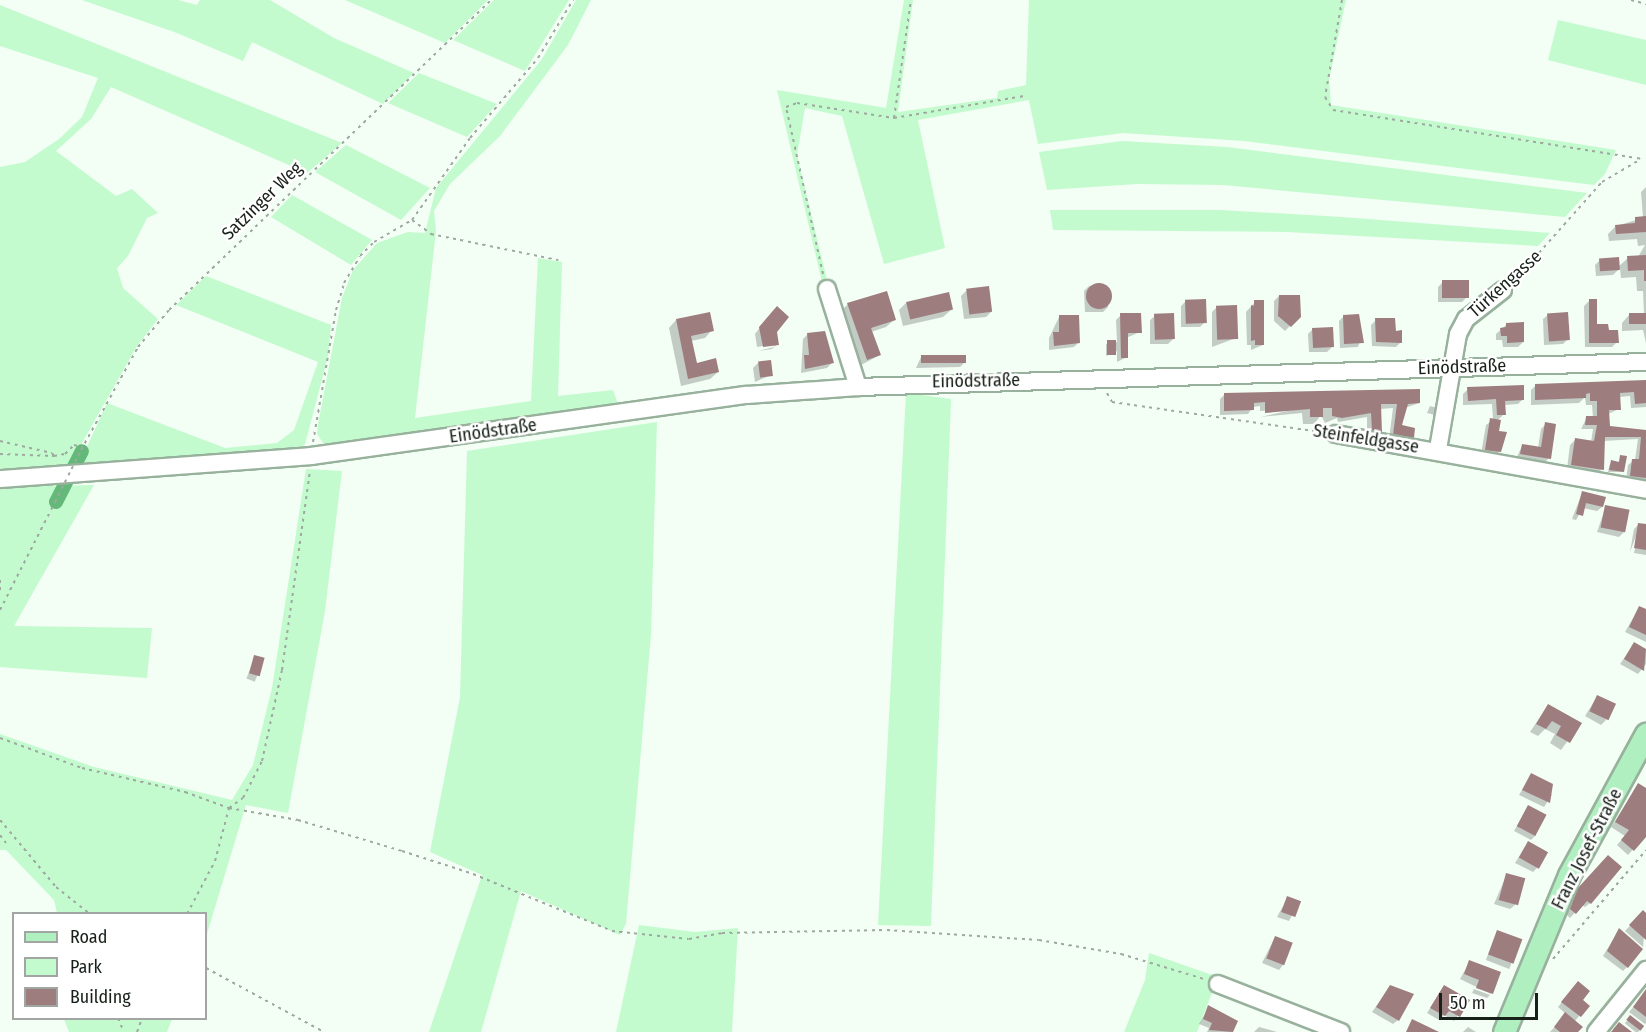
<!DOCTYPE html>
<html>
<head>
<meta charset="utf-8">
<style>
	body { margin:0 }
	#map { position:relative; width:1646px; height:1032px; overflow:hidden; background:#f3fef5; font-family:"Fira Sans Condensed",sans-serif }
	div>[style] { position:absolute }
	.green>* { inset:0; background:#c3fbce }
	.shadow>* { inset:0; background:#0003; transform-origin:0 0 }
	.canal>* { height:14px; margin:-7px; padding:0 7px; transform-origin:7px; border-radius:7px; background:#64b87a }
	.building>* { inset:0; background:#9e7d7f; transform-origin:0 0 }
	.round { border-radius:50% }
	.path>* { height:2px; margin-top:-1px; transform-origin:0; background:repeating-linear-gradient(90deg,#9ea8a0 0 3px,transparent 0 7.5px) }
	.roads { filter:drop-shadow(2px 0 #98b19c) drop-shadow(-2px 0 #98b19c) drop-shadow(0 2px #98b19c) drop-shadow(0 -2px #98b19c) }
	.minor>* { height:16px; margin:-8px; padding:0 8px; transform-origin:8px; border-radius:8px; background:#fff }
	.major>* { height:21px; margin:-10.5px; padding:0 10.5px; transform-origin:10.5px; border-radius:10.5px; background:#afefc0 }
	.path-bridge>* { height:2px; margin-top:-1px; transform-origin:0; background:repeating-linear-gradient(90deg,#9ea8a0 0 3px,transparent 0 7.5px) }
	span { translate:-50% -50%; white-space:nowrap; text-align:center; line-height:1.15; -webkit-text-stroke:5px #fff; paint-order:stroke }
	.street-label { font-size:18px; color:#172119 }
	.legend { position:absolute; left:12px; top:912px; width:195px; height:108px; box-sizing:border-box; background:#fff; border:2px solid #a2a6a3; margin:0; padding:8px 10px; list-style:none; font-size:18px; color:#172119 }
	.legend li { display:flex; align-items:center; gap:12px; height:30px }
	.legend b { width:30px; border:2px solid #a2a6a3 }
	.scale { position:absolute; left:1439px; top:993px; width:99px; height:27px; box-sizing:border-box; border:3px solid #172119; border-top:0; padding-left:8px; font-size:18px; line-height:21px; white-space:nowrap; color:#172119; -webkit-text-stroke:4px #fff; paint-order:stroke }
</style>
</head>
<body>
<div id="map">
	<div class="green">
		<div style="clip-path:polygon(82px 0,178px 0,197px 5px,200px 0,270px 0,334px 38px,414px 73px,383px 104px,252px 42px,243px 61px,177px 33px)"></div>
		<div style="clip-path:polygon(345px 0,488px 0,445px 43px)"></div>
		<div style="clip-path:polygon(494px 0,569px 0,525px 71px,453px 40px)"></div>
		<div style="clip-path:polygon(576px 0,591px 0,568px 45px,500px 136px,450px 184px,434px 211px,436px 231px,415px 418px,531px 401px,538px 258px,562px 262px,558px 396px,613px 390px,618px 404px,330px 446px,323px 443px,317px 434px,318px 424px,342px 298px,353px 270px,377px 243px,408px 232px,425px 233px,436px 188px,542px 59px)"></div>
		<div style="clip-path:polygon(904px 0,913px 0,898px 112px,997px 98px,998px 91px,1026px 85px,1029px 0,1346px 0,1329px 80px,1331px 105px,1616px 150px,1605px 174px,1594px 185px,1244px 141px,1123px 133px,1038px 144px,1029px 100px,918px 120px,945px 248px,884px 264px,842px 116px,805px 108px,797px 155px,827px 280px,822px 282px,777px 90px,886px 108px)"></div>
		<div style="clip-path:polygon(0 5px,342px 143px,307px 173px,111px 87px,91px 119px,56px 151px,116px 196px,132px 189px,158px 213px,147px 218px,128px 256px,117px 268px,123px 288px,158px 319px,137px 346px,65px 473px,0 473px,0 167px,25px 162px,59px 139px,82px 117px,98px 78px,0 46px)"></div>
		<div style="clip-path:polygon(1558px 20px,1646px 40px,1646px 85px,1548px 60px)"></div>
		<div style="clip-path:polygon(419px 73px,497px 104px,467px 137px,388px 103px)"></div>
		<div style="clip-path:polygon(1122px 141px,1227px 147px,1587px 193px,1565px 217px,1223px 185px,1137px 184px,1047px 190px,1039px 152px)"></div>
		<div style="clip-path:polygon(346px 145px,430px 188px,401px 220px,315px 172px)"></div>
		<div style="clip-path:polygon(292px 195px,372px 240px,351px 265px,271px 217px)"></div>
		<div style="clip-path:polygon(1220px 210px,1342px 217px,1550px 233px,1538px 246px,1287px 232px,1053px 230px,1050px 210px)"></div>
		<div style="clip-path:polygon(206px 276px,331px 325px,328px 357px,305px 444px,298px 450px,78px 466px,107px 403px,225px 448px,277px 443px,294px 430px,318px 362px,176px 305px)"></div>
		<div style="clip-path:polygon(906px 393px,951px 399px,931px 926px,878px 925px)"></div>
		<div style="clip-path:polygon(657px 422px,651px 635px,626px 924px,620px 935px,521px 891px,481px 1032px,429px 1032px,482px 875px,430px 852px,460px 697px,467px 451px)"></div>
		<div style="clip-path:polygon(306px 469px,342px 471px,325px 611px,288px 813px,246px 805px,206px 937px,206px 914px,57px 913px,54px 900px,6px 850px,0 850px,0 734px,94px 767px,232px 800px,253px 765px,272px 688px)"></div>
		<div style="clip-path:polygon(94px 485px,14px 626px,152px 628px,147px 678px,0 667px,0 487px)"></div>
		<div style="clip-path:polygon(639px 925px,695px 932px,738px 928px,732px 1032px,616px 1032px)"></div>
		<div style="clip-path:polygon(1149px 953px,1218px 977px,1197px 1032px,1124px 1032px,1145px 980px)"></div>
		<div style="clip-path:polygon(64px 1019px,64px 1018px,172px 1019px,167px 1032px,69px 1032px)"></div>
	</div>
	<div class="shadow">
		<div style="clip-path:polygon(1646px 187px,1646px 343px,1643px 330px,1622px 331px,1622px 323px,1629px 315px,1644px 314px,1643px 291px,1637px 291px,1636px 277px,1621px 278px,1620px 268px,1613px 275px,1596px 276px,1595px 265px,1600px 260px,1618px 267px,1628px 258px,1638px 257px,1645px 245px,1638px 246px,1637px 239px,1609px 241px,1608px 234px,1616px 226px,1643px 218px,1641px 192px)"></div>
		<div style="clip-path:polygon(1443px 282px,1467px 297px,1462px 302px,1438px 302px,1438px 287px)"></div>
		<div style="clip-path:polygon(1107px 285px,1108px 307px,1103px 312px,1085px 312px,1084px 291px,1089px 286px)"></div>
		<div style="clip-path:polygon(966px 291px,991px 312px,986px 317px,964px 319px,961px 296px)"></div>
		<div style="clip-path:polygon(1279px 296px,1300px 316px,1285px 331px,1274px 321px,1274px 301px)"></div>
		<div style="clip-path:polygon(1186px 301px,1205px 322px,1200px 327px,1181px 327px,1181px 306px)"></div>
		<div style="clip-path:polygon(1589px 301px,1596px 326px,1617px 342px,1612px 347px,1585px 347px,1584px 306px)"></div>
		<div style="clip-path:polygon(907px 302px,951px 310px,943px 317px,903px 326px,899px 310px)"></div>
		<div style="clip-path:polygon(1255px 302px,1263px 345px,1251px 350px,1251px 345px,1247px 345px,1246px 312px)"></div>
		<div style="clip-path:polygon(848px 304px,894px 320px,886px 327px,871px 332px,880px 355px,859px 366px,840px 312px)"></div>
		<div style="clip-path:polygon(1217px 307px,1236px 338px,1212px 347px,1212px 312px)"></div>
		<div style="clip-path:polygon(772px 312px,777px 344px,772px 349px,758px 351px,774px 347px,774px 344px,757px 347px,755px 334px)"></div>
		<div style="clip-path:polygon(1121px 315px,1140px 332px,1126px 338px,1127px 357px,1117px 362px,1117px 351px,1106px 356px,1106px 344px,1117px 342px,1116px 320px)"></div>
		<div style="clip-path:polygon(1548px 315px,1568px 339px,1563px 344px,1544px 345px,1543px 319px)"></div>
		<div style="clip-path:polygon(1155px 316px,1173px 339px,1168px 344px,1150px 344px,1150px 320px)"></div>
		<div style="clip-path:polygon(1344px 316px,1358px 334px,1363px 334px,1358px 347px,1340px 348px,1339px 321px)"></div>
		<div style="clip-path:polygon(1059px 317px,1079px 342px,1074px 347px,1049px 350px,1049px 338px)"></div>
		<div style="clip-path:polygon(676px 320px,712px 330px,705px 338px,691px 341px,696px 364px,718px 372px,710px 379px,681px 386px,669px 328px)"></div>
		<div style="clip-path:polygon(1376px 320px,1394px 332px,1401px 342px,1396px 347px,1372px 346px,1371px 325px)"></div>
		<div style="clip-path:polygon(1507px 324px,1523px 342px,1518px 347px,1503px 347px,1502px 340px,1496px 340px,1496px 334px)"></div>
		<div style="clip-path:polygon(1313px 329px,1332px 347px,1327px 352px,1309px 352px,1308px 334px)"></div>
		<div style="clip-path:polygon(808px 334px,832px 363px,827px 368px,801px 373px,803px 339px)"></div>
		<div style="clip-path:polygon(921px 357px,965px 362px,960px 367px,916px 368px)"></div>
		<div style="clip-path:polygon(758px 363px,771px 375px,755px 382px,753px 368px)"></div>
		<div style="clip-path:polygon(1646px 381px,1646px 407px,1631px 408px,1630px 396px,1619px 397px,1619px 409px,1608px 414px,1608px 428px,1646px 431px,1646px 483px,1626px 480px,1628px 465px,1635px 460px,1638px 439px,1603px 441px,1602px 469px,1597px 474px,1567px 469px,1570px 445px,1575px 440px,1591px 442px,1593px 429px,1581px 429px,1587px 417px,1593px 418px,1592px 405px,1586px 405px,1585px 397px,1579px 403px,1531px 405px,1531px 390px,1536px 385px)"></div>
		<div style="clip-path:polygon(1468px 389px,1523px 399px,1518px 404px,1504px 405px,1504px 414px,1497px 421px,1500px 451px,1495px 456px,1481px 454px,1486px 425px,1493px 420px,1492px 404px,1463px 405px,1463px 394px)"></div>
		<div style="clip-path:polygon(1225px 394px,1419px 403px,1405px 408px,1401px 426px,1412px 438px,1408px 442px,1389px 439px,1393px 408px,1380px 409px,1381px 432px,1376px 437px,1367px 436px,1367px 417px,1338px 422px,1337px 418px,1325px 423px,1321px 415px,1314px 424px,1303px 424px,1302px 413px,1260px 417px,1302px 408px,1260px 411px,1260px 406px,1253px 407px,1248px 414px,1220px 415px,1220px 399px)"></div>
		<div style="clip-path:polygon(1430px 406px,1438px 408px,1435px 415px,1427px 413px)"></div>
		<div style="clip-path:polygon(1546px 424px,1549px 458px,1544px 463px,1516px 459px,1522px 446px,1538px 448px,1541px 429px)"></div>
		<div style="clip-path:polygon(1621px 456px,1623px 472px,1608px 472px,1610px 464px,1618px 463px)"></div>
		<div style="clip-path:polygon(1582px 493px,1602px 507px,1597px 511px,1583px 508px,1576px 520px,1572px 519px)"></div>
		<div style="clip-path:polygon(1606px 506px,1624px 532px,1619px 537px,1597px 532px)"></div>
		<div style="clip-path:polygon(1639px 524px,1646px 526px,1646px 555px,1634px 553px,1639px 528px,1630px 552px,1634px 529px)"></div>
		<div style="clip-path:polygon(1639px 608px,1646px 611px,1646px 642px,1625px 632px)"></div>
		<div style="clip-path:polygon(1634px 644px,1646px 650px,1646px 664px,1638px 674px,1620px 664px)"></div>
		<div style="left:255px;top:656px;width:9px;height:24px;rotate:21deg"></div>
		<div style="clip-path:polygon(1597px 697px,1606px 720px,1601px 725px,1585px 716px)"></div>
		<div style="clip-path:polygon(1548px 705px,1580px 724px,1561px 750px,1550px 743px,1555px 734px,1545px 729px,1538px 736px,1530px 732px)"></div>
		<div style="clip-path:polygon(1531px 775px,1552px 795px,1544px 807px,1519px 795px)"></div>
		<div style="clip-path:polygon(1638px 785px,1646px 790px,1646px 835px,1628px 855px,1617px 845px,1625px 836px,1611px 827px)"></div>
		<div style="clip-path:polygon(1528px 807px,1536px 835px,1531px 840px,1514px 831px)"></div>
		<div style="clip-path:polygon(1528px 843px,1538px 867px,1533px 872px,1515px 863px)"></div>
		<div style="clip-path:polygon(1608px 857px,1590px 903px,1585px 907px,1582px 905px,1570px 918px,1566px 914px,1573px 895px)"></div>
		<div style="clip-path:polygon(1507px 874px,1515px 905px,1510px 909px,1494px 904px)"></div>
		<div style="clip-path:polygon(1288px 897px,1299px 902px,1289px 921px,1277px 917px)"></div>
		<div style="clip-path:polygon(1643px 912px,1646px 915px,1643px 947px,1625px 931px)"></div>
		<div style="clip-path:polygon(1619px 930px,1627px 967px,1623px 971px,1603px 956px)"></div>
		<div style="left:1497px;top:931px;width:25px;height:31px;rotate:21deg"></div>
		<div style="clip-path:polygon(1275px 937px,1283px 965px,1279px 970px,1262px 963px)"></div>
		<div style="clip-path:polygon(1470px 961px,1499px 973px,1491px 994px,1460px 979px)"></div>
		<div style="clip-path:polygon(1391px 986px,1398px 1020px,1393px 1024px,1372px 1012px)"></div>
		<div style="clip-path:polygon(1444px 986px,1468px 1000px,1454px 1021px,1444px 1015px,1439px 1020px,1427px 1013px)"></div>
		<div style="clip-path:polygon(1573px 988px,1588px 1006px,1574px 1022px,1576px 1032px,1550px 1032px,1566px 1014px,1558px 1007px)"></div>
		<div style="clip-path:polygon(1474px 989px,1490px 995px,1487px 998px,1472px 993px)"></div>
		<div style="clip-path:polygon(1646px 992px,1646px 1023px,1645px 1024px,1629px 1012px)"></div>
		<div style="clip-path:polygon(1209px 1007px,1236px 1021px,1232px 1032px,1207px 1032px,1209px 1028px,1199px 1024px)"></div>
		<div style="left:1630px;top:1017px;width:16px;height:8px;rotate:40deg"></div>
		<div style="clip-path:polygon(1259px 1027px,1277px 1032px,1254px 1032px)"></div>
		<div style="clip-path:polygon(1468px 1027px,1476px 1032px,1463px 1032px)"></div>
	</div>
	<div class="canal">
		<div style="left:56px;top:502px;width:57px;rotate:-63deg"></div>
	</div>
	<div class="building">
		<div style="clip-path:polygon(1646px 216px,1646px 232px,1616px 234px,1615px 225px,1635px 223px,1635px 217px)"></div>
		<div style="clip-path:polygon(1646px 255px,1646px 281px,1644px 281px,1644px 270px,1628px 271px,1627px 256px)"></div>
		<div style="left:1619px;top:257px;width:13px;height:20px;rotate:86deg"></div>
		<div style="left:1469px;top:280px;width:18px;height:27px;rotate:90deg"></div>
		<div class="round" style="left:1086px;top:283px;width:26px;height:26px"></div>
		<div style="left:989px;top:286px;width:26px;height:23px;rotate:83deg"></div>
		<div style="clip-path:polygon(887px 291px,896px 320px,871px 328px,881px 355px,867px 360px,847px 303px)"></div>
		<div style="left:949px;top:292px;width:18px;height:44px;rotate:77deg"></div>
		<div style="clip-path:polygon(1279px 295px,1300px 295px,1301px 317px,1291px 327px,1278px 316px)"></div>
		<div style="left:1206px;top:299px;width:24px;height:21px;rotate:88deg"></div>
		<div style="clip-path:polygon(1589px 299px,1597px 299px,1597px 324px,1608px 324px,1609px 330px,1618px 330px,1619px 343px,1589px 343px)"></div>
		<div style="clip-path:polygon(1254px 300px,1264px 300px,1264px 345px,1255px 345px,1255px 340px,1251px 341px,1251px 305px,1254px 306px)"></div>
		<div style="left:1237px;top:305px;width:34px;height:21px;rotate:88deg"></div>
		<div style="clip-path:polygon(777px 306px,789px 317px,777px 332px,779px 345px,763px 347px,759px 327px)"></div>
		<div style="clip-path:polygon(710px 312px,714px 331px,691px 336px,697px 363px,716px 358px,719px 372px,688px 379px,676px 319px)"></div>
		<div style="left:1568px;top:312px;width:28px;height:21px;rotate:86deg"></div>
		<div style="clip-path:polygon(1120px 313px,1141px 313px,1142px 333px,1128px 333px,1128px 358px,1121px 358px)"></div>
		<div style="left:1174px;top:313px;width:26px;height:20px;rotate:88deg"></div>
		<div style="left:1646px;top:313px;width:11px;height:17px;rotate:90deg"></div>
		<div style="clip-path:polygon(1359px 314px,1364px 343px,1344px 344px,1343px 315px)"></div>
		<div style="clip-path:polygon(1059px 315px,1079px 315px,1080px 343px,1054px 346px,1053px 332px,1059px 332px)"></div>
		<div style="clip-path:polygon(1375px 318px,1395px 318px,1396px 331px,1402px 330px,1402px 343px,1376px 342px)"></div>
		<div style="clip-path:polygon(1524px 322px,1524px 342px,1507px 343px,1507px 336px,1501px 336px,1500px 328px,1506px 327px,1506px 323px)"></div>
		<div style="left:1333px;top:327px;width:20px;height:21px;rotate:87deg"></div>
		<div style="clip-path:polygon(825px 331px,834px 363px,805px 369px,804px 355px,809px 355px,807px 333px)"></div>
		<div style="left:1107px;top:340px;width:9px;height:15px"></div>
		<div style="left:966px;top:355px;width:8px;height:45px;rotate:90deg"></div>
		<div style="left:771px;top:360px;width:16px;height:13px;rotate:83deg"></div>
		<div style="clip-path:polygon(1646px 380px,1646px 403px,1635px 404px,1634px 392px,1620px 393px,1621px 410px,1609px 410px,1610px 426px,1646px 430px,1646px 478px,1630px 476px,1632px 459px,1639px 459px,1641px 437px,1605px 437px,1604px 470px,1571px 465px,1575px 438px,1594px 441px,1597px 425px,1585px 425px,1586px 416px,1597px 416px,1597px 401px,1590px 401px,1590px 393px,1586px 394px,1586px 398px,1535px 400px,1535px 384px)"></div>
		<div style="clip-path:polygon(1524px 385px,1524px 400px,1505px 401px,1506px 415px,1497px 415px,1496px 399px,1468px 401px,1467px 387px)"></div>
		<div style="clip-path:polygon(1420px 389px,1420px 403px,1408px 404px,1402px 425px,1415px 428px,1414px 438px,1393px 435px,1397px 404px,1381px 404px,1382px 433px,1372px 431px,1371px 413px,1342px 418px,1332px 416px,1332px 408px,1323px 408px,1323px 417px,1310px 417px,1310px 409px,1265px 413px,1265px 402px,1254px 403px,1254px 410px,1224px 411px,1224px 393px)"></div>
		<div style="clip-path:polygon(1490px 418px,1501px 420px,1499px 431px,1507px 432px,1501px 452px,1485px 450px)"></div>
		<div style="clip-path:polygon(1545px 422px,1556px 424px,1551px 459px,1520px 454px,1522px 444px,1541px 447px)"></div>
		<div style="clip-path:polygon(1620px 455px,1627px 456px,1624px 472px,1609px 470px,1611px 460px,1619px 462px)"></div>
		<div style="clip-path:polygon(1582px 491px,1606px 497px,1603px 507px,1586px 503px,1583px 516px,1576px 514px)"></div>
		<div style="left:1605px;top:505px;width:25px;height:23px;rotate:11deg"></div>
		<div style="clip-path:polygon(1638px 523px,1646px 524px,1646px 550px,1634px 548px)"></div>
		<div style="clip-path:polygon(1639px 606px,1646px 609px,1646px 635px,1629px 627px)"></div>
		<div style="clip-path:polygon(1634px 642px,1646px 649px,1644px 671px,1624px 659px)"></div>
		<div style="left:254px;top:655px;width:11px;height:19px;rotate:15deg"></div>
		<div style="left:1597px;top:695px;width:21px;height:18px;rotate:25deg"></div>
		<div style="clip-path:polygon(1548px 704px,1582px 723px,1570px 743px,1556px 735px,1561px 726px,1552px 721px,1546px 729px,1536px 724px)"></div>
		<div style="clip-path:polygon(1531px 773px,1553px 784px,1550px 803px,1522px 790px)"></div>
		<div style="clip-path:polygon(1638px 783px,1646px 788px,1646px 837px,1634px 851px,1621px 840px,1629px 830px,1615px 822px)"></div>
		<div style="left:1528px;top:805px;width:21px;height:24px;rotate:28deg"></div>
		<div style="left:1528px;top:841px;width:23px;height:19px;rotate:29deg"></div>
		<div style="clip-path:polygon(1608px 855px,1622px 867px,1591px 904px,1587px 901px,1576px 914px,1570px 909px,1577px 889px)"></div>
		<div style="left:1506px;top:873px;width:20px;height:28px;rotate:15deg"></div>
		<div style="left:1287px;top:896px;width:15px;height:17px;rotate:20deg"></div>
		<div style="clip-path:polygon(1643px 910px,1646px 913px,1646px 940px,1629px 925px)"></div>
		<div style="clip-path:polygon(1619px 928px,1643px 949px,1628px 968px,1607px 951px)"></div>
		<div style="left:1497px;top:930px;width:27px;height:26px;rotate:20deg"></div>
		<div style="left:1275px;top:936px;width:19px;height:24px;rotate:21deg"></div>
		<div style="clip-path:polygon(1469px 960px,1501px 972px,1493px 994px,1476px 988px,1479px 980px,1464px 974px)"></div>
		<div style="clip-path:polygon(1578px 981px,1590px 991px,1583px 1000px,1590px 1006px,1581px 1017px,1561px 1002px)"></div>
		<div style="clip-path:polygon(1390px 985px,1414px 994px,1399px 1021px,1376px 1007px)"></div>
		<div style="clip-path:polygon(1444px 985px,1470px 1000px,1460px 1017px,1449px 1011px,1445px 1016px,1430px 1008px)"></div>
		<div style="clip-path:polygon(1646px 989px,1646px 1017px,1633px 1007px)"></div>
		<div style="clip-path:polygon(1208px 1005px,1238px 1021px,1233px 1032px,1209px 1030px,1212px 1023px,1203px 1019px)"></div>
		<div style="clip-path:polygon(1565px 1012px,1583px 1027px,1578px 1032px,1560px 1032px,1554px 1027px)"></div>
		<div style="left:1630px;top:1015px;width:18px;height:6px;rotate:38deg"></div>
		<div style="clip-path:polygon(1412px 1019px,1439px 1032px,1406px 1032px)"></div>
		<div style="clip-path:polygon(1619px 1022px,1632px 1032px,1611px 1032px)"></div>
	</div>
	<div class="path">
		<div style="left:1342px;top:0;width:98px;rotate:99.9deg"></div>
		<div style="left:1325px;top:97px;width:15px;rotate:58deg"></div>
		<div style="left:1333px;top:110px;width:312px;rotate:9deg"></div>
		<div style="left:1631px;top:0;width:16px;rotate:15deg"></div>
		<div style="left:894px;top:118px;width:119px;rotate:-81.8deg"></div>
		<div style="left:412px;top:220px;width:24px;rotate:36deg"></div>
		<div style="left:431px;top:234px;width:130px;rotate:11.6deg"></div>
		<div style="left:823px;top:274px;width:171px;rotate:-102.5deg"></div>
		<div style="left:786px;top:107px;width:12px;rotate:-20deg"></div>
		<div style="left:797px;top:103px;width:98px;rotate:8.8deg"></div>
		<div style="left:894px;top:118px;width:132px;rotate:-9.6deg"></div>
		<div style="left:1514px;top:281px;width:132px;rotate:-48.4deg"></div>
		<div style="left:1602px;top:182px;width:45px;rotate:-30.5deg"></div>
		<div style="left:1107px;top:393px;width:10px;rotate:61deg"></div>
		<div style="left:1112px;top:402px;width:211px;rotate:8.2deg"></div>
		<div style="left:0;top:441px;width:53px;rotate:13deg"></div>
		<div style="left:52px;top:453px;width:4px;rotate:56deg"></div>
		<div style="left:313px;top:442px;width:134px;rotate:-80.1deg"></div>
		<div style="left:336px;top:310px;width:28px;rotate:-73deg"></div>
		<div style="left:344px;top:283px;width:31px;rotate:-59deg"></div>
		<div style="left:360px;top:256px;width:20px;rotate:-45deg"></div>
		<div style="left:374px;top:242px;width:44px;rotate:-30.1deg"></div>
		<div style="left:412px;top:220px;width:100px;rotate:-54.7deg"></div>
		<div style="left:470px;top:138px;width:105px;rotate:-49.6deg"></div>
		<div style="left:538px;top:58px;width:68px;rotate:-58.9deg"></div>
		<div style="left:81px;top:450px;width:118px;rotate:-61deg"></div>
		<div style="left:138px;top:347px;width:48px;rotate:-50deg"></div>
		<div style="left:169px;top:310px;width:447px;rotate:-43.9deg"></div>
		<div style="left:0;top:454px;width:54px;rotate:2.1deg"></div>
		<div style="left:54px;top:456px;width:11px;rotate:-10deg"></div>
		<div style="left:65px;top:454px;width:13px;rotate:-45deg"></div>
		<div style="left:74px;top:445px;width:9px;rotate:13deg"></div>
		<div style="left:0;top:580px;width:11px;rotate:90deg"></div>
		<div style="left:0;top:610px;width:121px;rotate:-63deg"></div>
		<div style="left:0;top:738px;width:87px;rotate:20.1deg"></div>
		<div style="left:82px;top:768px;width:106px;rotate:13.1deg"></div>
		<div style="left:185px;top:792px;width:47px;rotate:20deg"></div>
		<div style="left:229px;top:808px;width:70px;rotate:9.9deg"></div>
		<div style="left:298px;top:820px;width:109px;rotate:16.6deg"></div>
		<div style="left:402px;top:851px;width:75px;rotate:17.9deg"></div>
		<div style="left:473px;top:874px;width:150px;rotate:22.3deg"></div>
		<div style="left:612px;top:931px;width:77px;rotate:5.9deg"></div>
		<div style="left:689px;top:939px;width:34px;rotate:-10deg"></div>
		<div style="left:722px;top:933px;width:165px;rotate:-1deg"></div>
		<div style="left:887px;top:930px;width:152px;rotate:3.8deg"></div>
		<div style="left:1039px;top:940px;width:83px;rotate:9.7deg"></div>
		<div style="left:1121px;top:954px;width:87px;rotate:16.8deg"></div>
		<div style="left:0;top:820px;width:87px;rotate:50.1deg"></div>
		<div style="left:56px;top:887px;width:43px;rotate:38.5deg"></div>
		<div style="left:0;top:835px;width:10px;rotate:53deg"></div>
		<div style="left:187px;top:914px;width:60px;rotate:-62.2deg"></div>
		<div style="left:215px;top:861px;width:55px;rotate:-75.2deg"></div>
		<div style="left:229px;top:808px;width:17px;rotate:-36deg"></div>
		<div style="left:243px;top:798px;width:42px;rotate:-62.8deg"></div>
		<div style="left:262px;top:761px;width:93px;rotate:-77.6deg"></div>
		<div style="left:282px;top:670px;width:200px;rotate:-82deg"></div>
		<div style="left:1553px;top:959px;width:143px;rotate:-49.5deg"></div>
		<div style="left:206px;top:968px;width:134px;rotate:28.5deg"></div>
		<div style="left:118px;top:1018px;width:15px;rotate:67deg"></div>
		<div style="left:137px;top:1032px;width:15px;rotate:-70deg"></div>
	</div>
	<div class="roads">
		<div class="minor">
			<div style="left:827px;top:289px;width:103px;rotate:72.4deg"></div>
			<div style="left:1336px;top:434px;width:315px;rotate:10.2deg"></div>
			<div style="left:1438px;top:449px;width:117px;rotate:-80.1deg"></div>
			<div style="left:1458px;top:334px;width:17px;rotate:-62deg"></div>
			<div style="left:1466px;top:319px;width:47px;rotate:-38.1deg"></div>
			<div style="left:0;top:479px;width:312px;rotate:-4.2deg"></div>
			<div style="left:311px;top:456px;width:440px;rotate:-8deg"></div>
			<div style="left:747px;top:395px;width:111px;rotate:-4.1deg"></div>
			<div style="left:858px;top:387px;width:788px;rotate:-1.82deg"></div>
			<div style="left:1218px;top:984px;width:132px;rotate:21.3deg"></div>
			<div style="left:1596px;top:1032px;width:80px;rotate:-51.1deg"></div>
		</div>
		<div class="major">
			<div style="left:1504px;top:1032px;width:170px;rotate:-67.5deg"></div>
			<div style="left:1569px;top:875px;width:161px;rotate:-61.4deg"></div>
		</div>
	</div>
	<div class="path-bridge">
		<div style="left:55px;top:502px;width:58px;rotate:-63.4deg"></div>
	</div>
	<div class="street-label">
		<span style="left:262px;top:201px;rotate:-44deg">Satzinger Weg</span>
		<span style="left:1505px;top:284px;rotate:-42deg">Türkengasse</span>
		<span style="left:1462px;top:367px;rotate:-2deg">Einödstraße</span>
		<span style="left:976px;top:381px;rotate:-1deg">Einödstraße</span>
		<span style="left:493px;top:431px;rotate:-8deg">Einödstraße</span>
		<span style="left:1366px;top:439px;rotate:9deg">Steinfeldgasse</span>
		<span style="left:1587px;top:849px;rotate:-63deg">Franz Josef-Straße</span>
	</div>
	<ul class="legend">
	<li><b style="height:8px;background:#afefc0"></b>Road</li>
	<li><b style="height:16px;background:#c3fbce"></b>Park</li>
	<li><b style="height:16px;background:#9e7d7f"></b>Building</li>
	</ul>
	<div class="scale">50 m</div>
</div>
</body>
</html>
